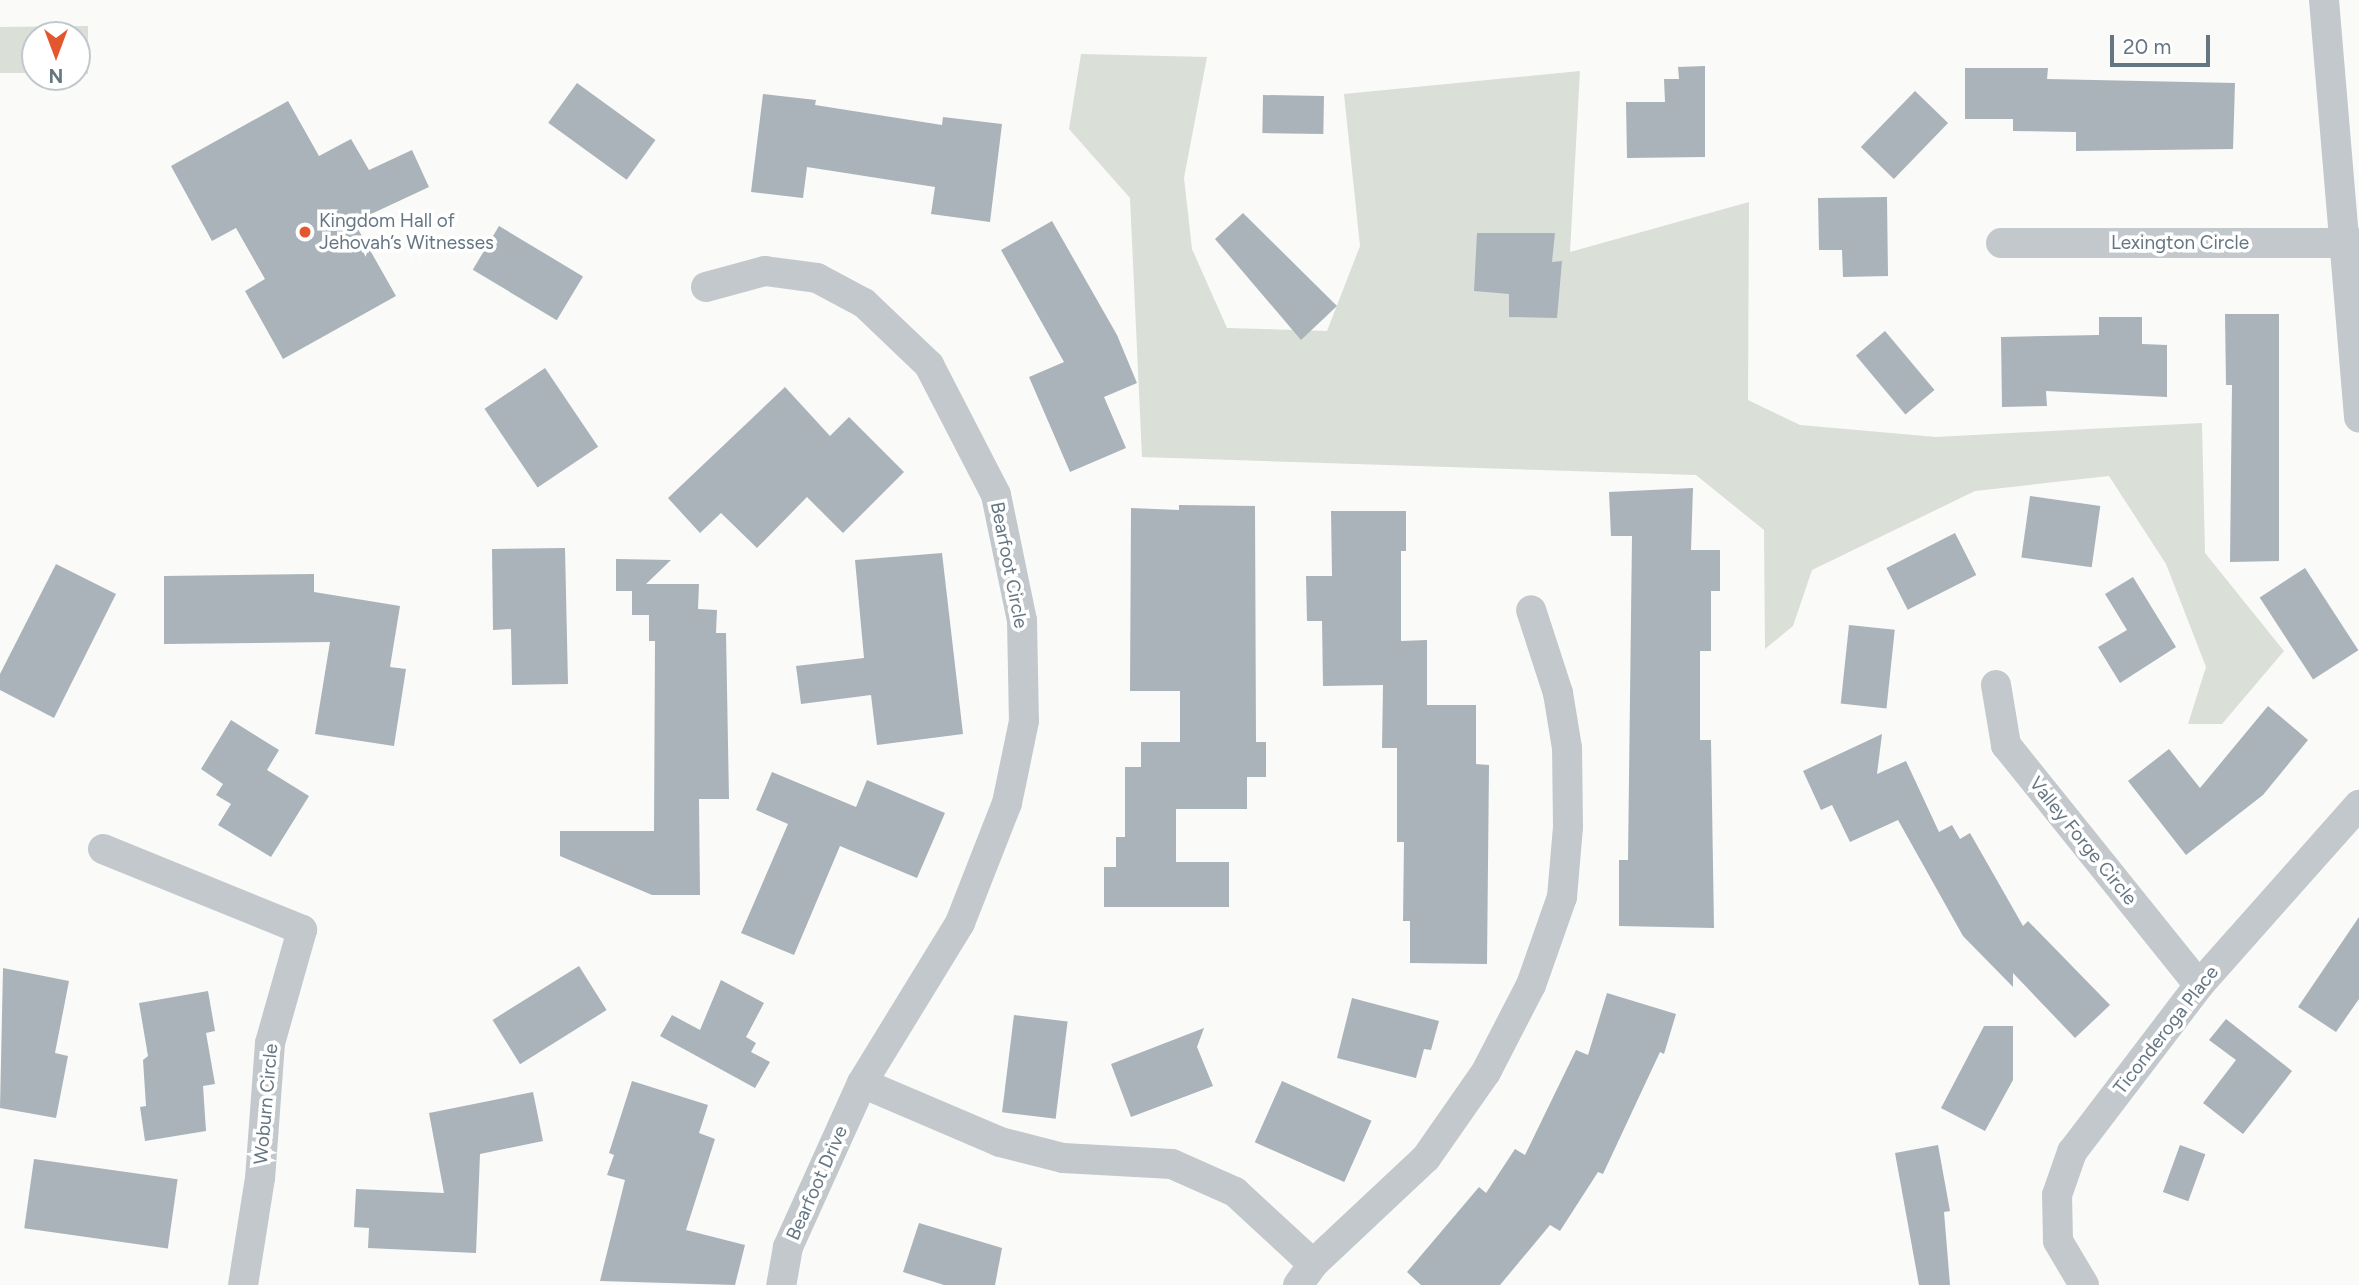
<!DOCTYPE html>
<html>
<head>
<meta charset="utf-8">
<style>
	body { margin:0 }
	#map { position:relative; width:2359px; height:1285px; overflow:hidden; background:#fafaf8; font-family:Figtree,sans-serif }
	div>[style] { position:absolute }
	.green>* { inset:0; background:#dadfd7 }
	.building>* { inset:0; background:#aab3b9; transform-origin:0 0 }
	.minor>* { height:30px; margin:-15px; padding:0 15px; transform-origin:15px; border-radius:15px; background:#c3c8cc }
	.dots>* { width:19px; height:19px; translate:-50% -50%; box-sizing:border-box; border:4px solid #fff; border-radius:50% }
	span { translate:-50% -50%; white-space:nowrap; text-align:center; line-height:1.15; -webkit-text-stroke:7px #fff; paint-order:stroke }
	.poi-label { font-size:19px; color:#657683 }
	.left { translate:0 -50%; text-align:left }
	.street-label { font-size:19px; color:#657683 }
	.north { position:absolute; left:21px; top:21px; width:70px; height:70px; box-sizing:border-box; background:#fff; border:2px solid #c1c8cd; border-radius:50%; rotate:180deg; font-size:19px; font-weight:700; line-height:28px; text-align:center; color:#657683 }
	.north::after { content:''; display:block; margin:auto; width:24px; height:32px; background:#e4572e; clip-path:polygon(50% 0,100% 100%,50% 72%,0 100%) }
	.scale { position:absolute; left:2110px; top:35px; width:100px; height:32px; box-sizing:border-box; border:4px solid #657683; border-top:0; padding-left:9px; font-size:21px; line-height:24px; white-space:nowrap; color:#657683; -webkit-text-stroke:5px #fff; paint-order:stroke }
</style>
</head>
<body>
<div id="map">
	<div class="green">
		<div style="clip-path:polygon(88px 26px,88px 74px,77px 74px,77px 35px,35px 35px,35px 73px,0 73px,0 27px)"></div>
		<div style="clip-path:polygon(1081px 54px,1207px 57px,1184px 178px,1192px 249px,1227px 328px,1327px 331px,1360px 246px,1344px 94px,1580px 71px,1570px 252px,1749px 202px,1748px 400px,1800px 425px,1936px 437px,2202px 423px,2205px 553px,2284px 651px,2222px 724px,2188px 724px,2206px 667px,2166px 564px,2109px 476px,1975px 491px,1812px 570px,1793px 626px,1765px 649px,1764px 530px,1696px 475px,1142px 457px,1130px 198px,1069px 129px)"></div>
	</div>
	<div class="building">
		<div style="clip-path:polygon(1705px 66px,1705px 157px,1627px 158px,1626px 102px,1665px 102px,1664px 79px,1679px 79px,1678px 67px)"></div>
		<div style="clip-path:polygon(1965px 68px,2048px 68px,2047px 79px,2235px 83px,2233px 149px,2076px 151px,2076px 132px,2013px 131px,2013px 119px,1965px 119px)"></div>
		<div style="left:577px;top:83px;width:97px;height:49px;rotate:36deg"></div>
		<div style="left:1915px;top:91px;width:46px;height:78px;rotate:44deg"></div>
		<div style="clip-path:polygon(763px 94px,816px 100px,815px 105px,942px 125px,943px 117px,1002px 124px,990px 222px,931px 214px,935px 187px,807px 167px,803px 198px,751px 192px)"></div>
		<div style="left:1263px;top:95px;width:61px;height:38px;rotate:1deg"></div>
		<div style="clip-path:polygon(288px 101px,319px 156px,351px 139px,369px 170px,412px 150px,429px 187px,354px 222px,396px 296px,283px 359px,245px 291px,265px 279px,236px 228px,212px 241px,171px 166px)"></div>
		<div style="clip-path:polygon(1887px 197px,1888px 276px,1843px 277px,1842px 250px,1819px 250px,1818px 198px)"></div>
		<div style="clip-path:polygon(1243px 213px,1337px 306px,1301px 340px,1215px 239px)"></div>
		<div style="clip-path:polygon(1052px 221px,1117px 335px,1137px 383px,1104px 397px,1126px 448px,1070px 472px,1029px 377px,1064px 362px,1001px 250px)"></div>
		<div style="left:499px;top:226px;width:98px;height:51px;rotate:31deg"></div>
		<div style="clip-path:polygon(1477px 233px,1555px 233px,1552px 262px,1562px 261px,1557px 318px,1509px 317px,1509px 294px,1474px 291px)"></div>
		<div style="clip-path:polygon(2225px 314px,2279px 314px,2279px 561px,2230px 562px,2232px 385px,2226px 385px)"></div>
		<div style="clip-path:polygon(2099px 317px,2142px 317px,2142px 344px,2167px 345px,2167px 397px,2046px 391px,2047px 406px,2002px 407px,2001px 337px,2099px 335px)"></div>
		<div style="left:1885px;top:331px;width:77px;height:38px;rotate:50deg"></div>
		<div style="left:545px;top:368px;width:95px;height:73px;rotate:56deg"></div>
		<div style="clip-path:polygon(785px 387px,830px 436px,849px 417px,904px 472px,843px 533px,807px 497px,757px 548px,721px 513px,700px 533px,668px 498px)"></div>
		<div style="clip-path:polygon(1693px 488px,1691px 550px,1720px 550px,1720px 591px,1711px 591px,1711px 651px,1700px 651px,1700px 740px,1711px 740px,1714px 928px,1619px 926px,1619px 860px,1628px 860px,1632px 536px,1611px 536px,1609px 492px)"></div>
		<div style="left:2030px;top:496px;width:71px;height:62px;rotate:8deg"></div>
		<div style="clip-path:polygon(1179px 505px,1255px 506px,1256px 742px,1266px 742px,1266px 777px,1247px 777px,1247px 809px,1176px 809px,1176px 862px,1229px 862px,1229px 907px,1104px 907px,1104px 867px,1116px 867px,1116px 837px,1125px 837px,1125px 767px,1141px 767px,1141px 742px,1180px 742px,1180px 691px,1130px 691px,1131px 508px,1179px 510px)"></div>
		<div style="clip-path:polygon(1331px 511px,1406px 511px,1406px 551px,1401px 551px,1401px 641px,1427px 640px,1427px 705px,1476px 705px,1476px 764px,1489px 765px,1487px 964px,1410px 963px,1410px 921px,1403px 921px,1404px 842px,1397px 842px,1397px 748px,1382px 748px,1383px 685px,1323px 686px,1322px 621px,1307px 621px,1306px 576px,1332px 576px)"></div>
		<div style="left:1955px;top:533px;width:47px;height:77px;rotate:63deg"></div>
		<div style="clip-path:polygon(565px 548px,568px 684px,512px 685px,511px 629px,493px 630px,492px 549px)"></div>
		<div style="clip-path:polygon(942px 553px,963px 734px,877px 745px,871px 695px,801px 704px,796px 666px,864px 658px,855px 560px)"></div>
		<div style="clip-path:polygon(616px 559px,671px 560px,646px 584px,699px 584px,698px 609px,717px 610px,716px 633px,726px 633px,729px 799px,699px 799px,700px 895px,652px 895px,560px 856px,560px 831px,654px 831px,655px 641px,649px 641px,649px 615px,632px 615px,632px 591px,616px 591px)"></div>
		<div style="clip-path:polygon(56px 564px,116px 594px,54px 718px,0 690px,0 674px)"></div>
		<div style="left:2305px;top:568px;width:98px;height:54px;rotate:57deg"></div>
		<div style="clip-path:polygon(314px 574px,314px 592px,400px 606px,390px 667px,406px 669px,394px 746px,315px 734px,330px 642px,164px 644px,164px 576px)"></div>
		<div style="clip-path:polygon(2133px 577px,2176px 647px,2120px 683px,2098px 647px,2127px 630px,2105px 594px)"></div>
		<div style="left:1849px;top:625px;width:46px;height:79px;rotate:6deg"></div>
		<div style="clip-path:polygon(2268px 706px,2308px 740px,2263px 795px,2186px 855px,2128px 781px,2169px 749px,2200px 788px)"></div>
		<div style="clip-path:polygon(231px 720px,279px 750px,267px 770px,309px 796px,271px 857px,218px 825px,231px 804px,216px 795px,223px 784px,201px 769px)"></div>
		<div style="clip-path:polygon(1882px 734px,1877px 774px,1906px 761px,1939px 832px,1952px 825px,1960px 839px,1970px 833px,2023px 926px,2028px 921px,2110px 1005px,2075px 1038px,2013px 973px,2013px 987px,1963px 936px,1898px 820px,1850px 842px,1832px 805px,1821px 810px,1803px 771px)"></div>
		<div style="clip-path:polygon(772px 772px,856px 807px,867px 780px,945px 813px,917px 878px,840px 846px,794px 955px,741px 933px,788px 824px,756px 810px)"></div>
		<div style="clip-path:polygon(2359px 917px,2359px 999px,2336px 1032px,2298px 1007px)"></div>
		<div style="left:579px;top:966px;width:52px;height:102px;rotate:58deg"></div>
		<div style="clip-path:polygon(3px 968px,69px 981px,55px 1053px,68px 1056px,56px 1118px,0 1108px)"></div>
		<div style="clip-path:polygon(721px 980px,764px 1003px,746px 1037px,756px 1043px,751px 1052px,770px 1062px,755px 1088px,660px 1036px,672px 1015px,700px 1030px)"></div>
		<div style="clip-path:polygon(208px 991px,215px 1031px,206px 1033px,215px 1084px,203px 1086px,206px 1131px,145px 1141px,140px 1107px,146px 1106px,143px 1060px,148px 1056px,139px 1003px)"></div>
		<div style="clip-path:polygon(1607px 993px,1676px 1014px,1664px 1054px,1660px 1052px,1603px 1174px,1598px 1172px,1560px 1231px,1550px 1225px,1500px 1285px,1421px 1285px,1407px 1272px,1479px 1187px,1486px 1193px,1515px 1149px,1525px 1155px,1576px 1050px,1588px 1055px)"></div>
		<div style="clip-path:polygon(1352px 998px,1439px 1021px,1431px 1050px,1424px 1049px,1416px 1078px,1337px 1058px)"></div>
		<div style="left:1014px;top:1015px;width:54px;height:98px;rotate:7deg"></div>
		<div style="clip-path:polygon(2226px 1019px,2292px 1071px,2243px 1134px,2203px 1103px,2236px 1060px,2209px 1040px)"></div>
		<div style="clip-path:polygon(1984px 1026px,2013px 1026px,2013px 1080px,1985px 1131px,1941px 1108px)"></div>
		<div style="clip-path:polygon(1204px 1028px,1197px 1047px,1213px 1086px,1131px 1117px,1111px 1064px)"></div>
		<div style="clip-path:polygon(632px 1081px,708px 1105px,699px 1133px,715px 1139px,686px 1230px,745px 1245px,735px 1285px,600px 1281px,625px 1180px,607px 1175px,614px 1155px,609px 1153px)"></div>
		<div style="left:1282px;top:1081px;width:98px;height:67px;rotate:24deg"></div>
		<div style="clip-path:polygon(533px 1092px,543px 1141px,480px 1154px,476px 1253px,368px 1248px,369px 1228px,354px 1227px,356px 1189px,444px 1193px,429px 1113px)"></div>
		<div style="clip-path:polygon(1938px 1145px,1950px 1211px,1944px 1212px,1950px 1285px,1919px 1285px,1895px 1153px)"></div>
		<div style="left:2180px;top:1145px;width:27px;height:50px;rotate:20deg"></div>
		<div style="left:34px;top:1159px;width:145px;height:70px;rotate:8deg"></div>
		<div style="clip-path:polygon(919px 1223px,1002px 1248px,995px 1285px,944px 1285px,903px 1272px)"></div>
	</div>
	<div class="minor">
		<div style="left:2324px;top:0;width:419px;rotate:85.2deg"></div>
		<div style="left:2001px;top:243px;width:358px"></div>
		<div style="left:706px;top:287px;width:61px;rotate:-15.2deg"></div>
		<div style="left:765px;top:271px;width:52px;rotate:7.7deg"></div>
		<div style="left:817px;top:278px;width:53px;rotate:28deg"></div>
		<div style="left:864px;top:303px;width:90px;rotate:43.6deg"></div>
		<div style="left:929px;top:365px;width:146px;rotate:62.7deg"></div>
		<div style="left:996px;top:495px;width:128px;rotate:78.3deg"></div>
		<div style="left:1022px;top:620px;width:101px;rotate:88.9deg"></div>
		<div style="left:1024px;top:721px;width:84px;rotate:101.7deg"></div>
		<div style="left:1007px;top:803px;width:129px;rotate:111.4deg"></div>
		<div style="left:960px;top:923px;width:188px;rotate:121.5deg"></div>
		<div style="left:862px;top:1083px;width:180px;rotate:114.3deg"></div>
		<div style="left:788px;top:1247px;width:39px;rotate:100deg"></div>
		<div style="left:1996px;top:685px;width:61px;rotate:80.5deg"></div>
		<div style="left:2006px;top:745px;width:308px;rotate:51.2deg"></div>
		<div style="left:103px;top:849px;width:215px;rotate:22.1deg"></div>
		<div style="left:302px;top:930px;width:117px;rotate:105.8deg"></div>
		<div style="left:270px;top:1043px;width:135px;rotate:94.2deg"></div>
		<div style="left:260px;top:1178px;width:108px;rotate:99deg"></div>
		<div style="left:862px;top:1083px;width:150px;rotate:23.1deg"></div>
		<div style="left:1000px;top:1142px;width:65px;rotate:14.3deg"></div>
		<div style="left:1063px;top:1158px;width:109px;rotate:3.2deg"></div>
		<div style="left:1172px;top:1164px;width:69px;rotate:24deg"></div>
		<div style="left:1235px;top:1192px;width:106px;rotate:42.7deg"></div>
		<div style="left:1298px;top:1285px;width:26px;rotate:-54deg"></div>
		<div style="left:1313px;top:1264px;width:155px;rotate:-43.2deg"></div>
		<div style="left:1426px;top:1158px;width:105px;rotate:-55.1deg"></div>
		<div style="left:1486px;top:1072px;width:98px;rotate:-62.7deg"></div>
		<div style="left:1531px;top:985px;width:93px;rotate:-70.6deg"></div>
		<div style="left:1562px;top:897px;width:70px;rotate:-85.1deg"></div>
		<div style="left:1568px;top:827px;width:79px;rotate:-90.7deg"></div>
		<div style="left:1567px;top:748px;width:56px;rotate:-99.3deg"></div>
		<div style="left:1558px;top:693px;width:87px;rotate:-108deg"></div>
		<div style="left:2084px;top:1285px;width:51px;rotate:-120.6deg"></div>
		<div style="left:2058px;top:1241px;width:46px;rotate:-91.2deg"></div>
		<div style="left:2057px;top:1195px;width:46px;rotate:-70.8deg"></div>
		<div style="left:2072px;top:1152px;width:210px;rotate:-52.7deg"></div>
		<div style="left:2199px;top:985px;width:241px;rotate:-48.4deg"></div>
	</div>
	<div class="dots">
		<div style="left:305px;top:232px;background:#e4572e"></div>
	</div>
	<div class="poi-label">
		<span class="left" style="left:319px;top:232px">Kingdom Hall of<br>Jehovah’s Witnesses</span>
	</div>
	<div class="street-label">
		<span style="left:2180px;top:243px">Lexington Circle</span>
		<span style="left:1009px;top:565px;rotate:79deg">Bearfoot Circle</span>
		<span style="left:2083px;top:841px;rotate:51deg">Valley Forge Circle</span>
		<span style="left:2166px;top:1030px;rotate:-52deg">Ticonderoga Place</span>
		<span style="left:266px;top:1104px;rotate:-85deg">Woburn Circle</span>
		<span style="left:817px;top:1183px;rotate:-66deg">Bearfoot Drive</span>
	</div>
	<div class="north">N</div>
	<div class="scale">20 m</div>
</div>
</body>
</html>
